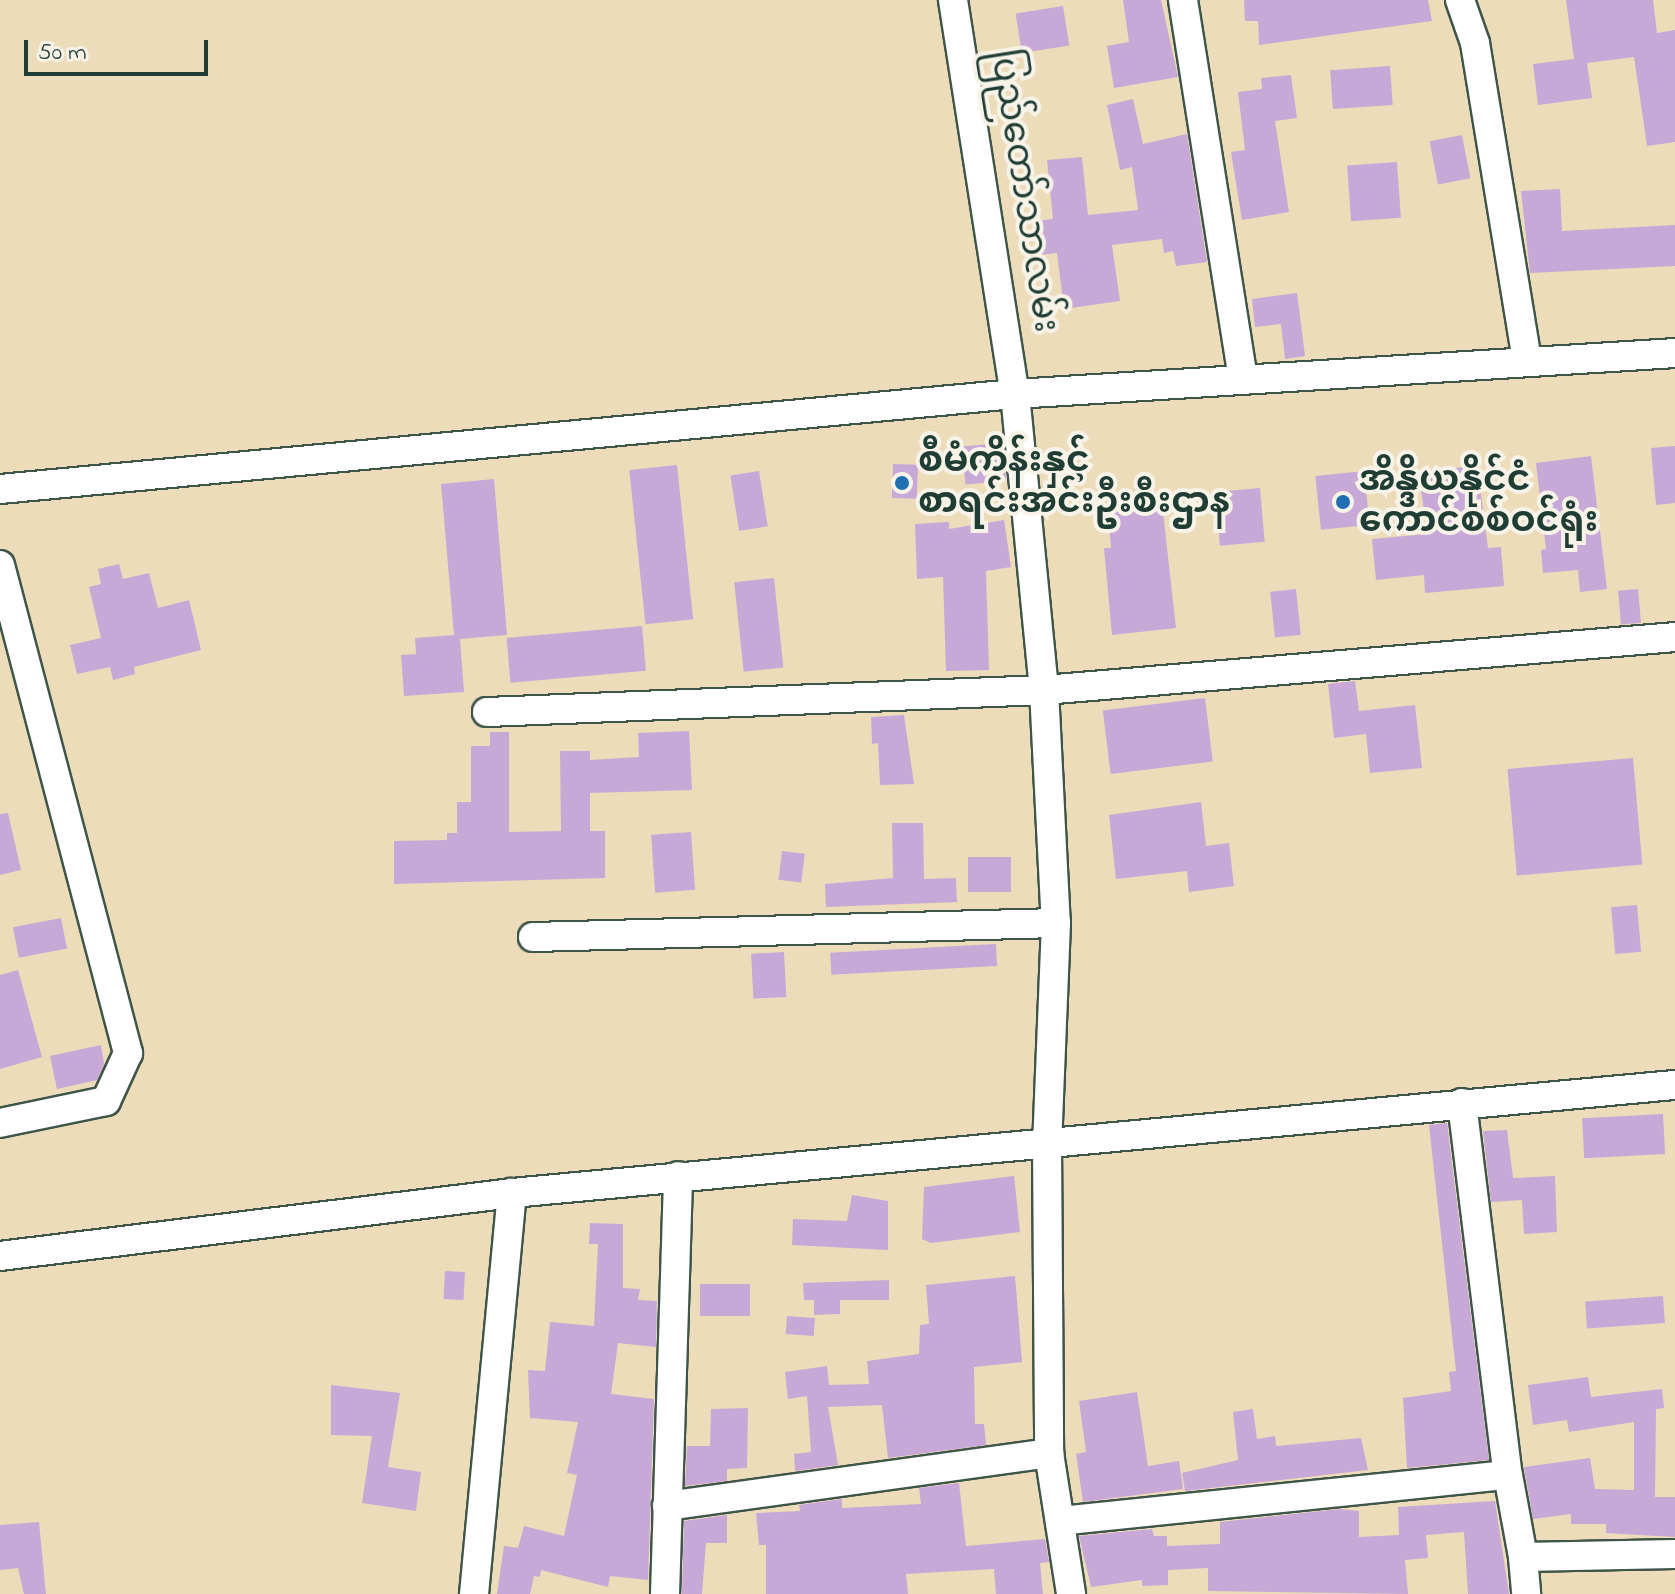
<!DOCTYPE html>
<html>
<head>
<meta charset="utf-8">
<style>
	body { margin:0 }
	#map { position:relative; width:1675px; height:1594px; overflow:hidden; background:#eddcba; font-family:"Indie Flower","Noto Sans Myanmar",sans-serif }
	div>[style] { position:absolute }
	.building>* { inset:0; background:#c8a8d7; transform-origin:0 0 }
	.roads { filter:drop-shadow(2px 0 #3e5548) drop-shadow(-2px 0 #3e5548) drop-shadow(0 2px #3e5548) drop-shadow(0 -2px #3e5548) }
	.minor>* { height:28px; margin:-14px; padding:0 14px; transform-origin:14px; border-radius:14px; background:#fff }
	.dots>* { width:22px; height:22px; translate:-50% -50%; box-sizing:border-box; border:4px solid #f7f3e8; border-radius:50% }
	span { translate:-50% -50%; white-space:nowrap; text-align:center; line-height:1.15; -webkit-text-stroke:8px #f7f3e8; paint-order:stroke }
	.street-label { font-size:36px; color:#1f3d34 }
	.poi-label { font-size:36px; color:#1f3d34; font-weight:700 }
	.left { translate:0 -50%; text-align:left }
	.scale { position:absolute; left:24px; top:40px; width:184px; height:36px; box-sizing:border-box; border:4px solid #1f3d34; border-top:0; padding-left:10px; font-size:24px; line-height:28px; white-space:nowrap; color:#1f3d34; -webkit-text-stroke:6px #f7f3e8; paint-order:stroke }
</style>
</head>
<body>
<div id="map">
	<div class="building">
		<div style="clip-path:polygon(1123px 0,1161px 0,1178px 77px,1114px 88px,1107px 46px,1129px 42px)"></div>
		<div style="clip-path:polygon(1244px 0,1428px 0,1432px 21px,1259px 45px,1258px 21px,1245px 21px)"></div>
		<div style="clip-path:polygon(1566px 0,1653px 0,1657px 33px,1675px 30px,1675px 142px,1647px 146px,1634px 57px,1587px 63px,1592px 98px,1538px 105px,1533px 64px,1574px 59px)"></div>
		<div style="left:1063px;top:6px;width:40px;height:48px;rotate:81deg"></div>
		<div style="left:1390px;top:66px;width:39px;height:60px;rotate:86deg"></div>
		<div style="clip-path:polygon(1291px 75px,1297px 118px,1275px 121px,1289px 212px,1242px 220px,1231px 152px,1245px 150px,1238px 92px,1262px 89px,1261px 78px)"></div>
		<div style="clip-path:polygon(1133px 99px,1143px 144px,1187px 134px,1207px 262px,1176px 266px,1173px 251px,1164px 253px,1162px 239px,1112px 245px,1120px 301px,1064px 309px,1057px 253px,1040px 255px,1036px 221px,1053px 219px,1047px 160px,1082px 157px,1088px 215px,1138px 210px,1132px 167px,1120px 170px,1107px 105px)"></div>
		<div style="left:1462px;top:135px;width:44px;height:33px;rotate:79deg"></div>
		<div style="left:1397px;top:162px;width:56px;height:50px;rotate:86deg"></div>
		<div style="clip-path:polygon(1560px 189px,1562px 231px,1675px 225px,1675px 266px,1530px 273px,1521px 191px)"></div>
		<div style="clip-path:polygon(1297px 293px,1305px 356px,1285px 359px,1281px 324px,1255px 327px,1252px 299px)"></div>
		<div style="left:1003px;top:443px;width:38px;height:41px;rotate:85deg"></div>
		<div style="clip-path:polygon(1675px 446px,1675px 503px,1656px 505px,1651px 448px)"></div>
		<div style="clip-path:polygon(1591px 456px,1607px 589px,1580px 592px,1578px 570px,1543px 573px,1541px 550px,1546px 549px,1536px 463px)"></div>
		<div style="left:893px;top:464px;width:25px;height:34px;rotate:2deg"></div>
		<div style="left:677px;top:465px;width:155px;height:48px;rotate:84deg"></div>
		<div style="clip-path:polygon(1477px 465px,1488px 548px,1501px 547px,1504px 586px,1425px 593px,1424px 575px,1376px 580px,1372px 539px,1427px 534px,1419px 473px)"></div>
		<div style="left:759px;top:471px;width:56px;height:29px;rotate:81deg"></div>
		<div style="left:1364px;top:471px;width:54px;height:49px;rotate:84deg"></div>
		<div style="clip-path:polygon(494px 479px,507px 635px,460px 639px,464px 692px,404px 696px,401px 655px,416px 654px,415px 638px,454px 635px,441px 484px)"></div>
		<div style="left:1260px;top:488px;width:54px;height:45px;rotate:85deg"></div>
		<div style="clip-path:polygon(1161px 494px,1176px 628px,1112px 635px,1104px 548px,1111px 548px,1107px 503px)"></div>
		<div style="clip-path:polygon(1004px 520px,1011px 567px,986px 571px,989px 670px,946px 671px,943px 577px,917px 579px,915px 524px,949px 522px,949px 529px)"></div>
		<div style="clip-path:polygon(119px 564px,123px 579px,149px 573px,158px 608px,189px 600px,201px 650px,134px 667px,135px 674px,113px 680px,110px 667px,77px 674px,70px 645px,101px 638px,89px 587px,101px 584px,98px 569px)"></div>
		<div style="left:774px;top:578px;width:90px;height:40px;rotate:84deg"></div>
		<div style="left:1296px;top:589px;width:46px;height:26px;rotate:84deg"></div>
		<div style="left:1638px;top:589px;width:34px;height:20px;rotate:85deg"></div>
		<div style="left:642px;top:626px;width:45px;height:136px;rotate:85deg"></div>
		<div style="clip-path:polygon(1355px 681px,1359px 711px,1415px 705px,1422px 768px,1370px 773px,1366px 734px,1334px 738px,1328px 684px)"></div>
		<div style="left:1205px;top:698px;width:64px;height:103px;rotate:83deg"></div>
		<div style="clip-path:polygon(904px 715px,914px 784px,880px 785px,878px 743px,872px 744px,871px 717px)"></div>
		<div style="clip-path:polygon(689px 731px,692px 790px,590px 793px,590px 831px,605px 831px,605px 878px,394px 884px,394px 841px,447px 840px,447px 833px,457px 833px,457px 802px,471px 802px,471px 746px,490px 746px,490px 732px,509px 732px,509px 832px,561px 831px,560px 751px,590px 751px,590px 760px,639px 757px,638px 733px)"></div>
		<div style="left:1633px;top:758px;width:107px;height:126px;rotate:85deg"></div>
		<div style="clip-path:polygon(1201px 802px,1206px 846px,1229px 843px,1234px 886px,1189px 892px,1187px 871px,1116px 879px,1109px 815px)"></div>
		<div style="clip-path:polygon(8px 813px,21px 870px,0 875px,0 814px)"></div>
		<div style="clip-path:polygon(892px 823px,923px 823px,924px 879px,956px 878px,957px 902px,826px 907px,825px 884px,893px 878px)"></div>
		<div style="left:691px;top:832px;width:58px;height:40px;rotate:86deg"></div>
		<div style="left:782px;top:851px;width:23px;height:29px;rotate:7deg"></div>
		<div style="left:968px;top:857px;width:43px;height:35px"></div>
		<div style="left:1637px;top:905px;width:47px;height:26px;rotate:85deg"></div>
		<div style="left:61px;top:918px;width:31px;height:49px;rotate:79deg"></div>
		<div style="left:996px;top:944px;width:22px;height:166px;rotate:87deg"></div>
		<div style="left:784px;top:952px;width:45px;height:33px;rotate:87deg"></div>
		<div style="clip-path:polygon(18px 970px,42px 1057px,0 1069px,0 975px)"></div>
		<div style="clip-path:polygon(101px 1045px,104px 1064px,97px 1080px,57px 1089px,50px 1056px)"></div>
		<div style="left:1663px;top:1114px;width:40px;height:81px;rotate:87deg"></div>
		<div style="clip-path:polygon(1447px 1123px,1489px 1460px,1407px 1468px,1403px 1398px,1451px 1391px,1449px 1372px,1456px 1371px,1429px 1125px)"></div>
		<div style="clip-path:polygon(1507px 1130px,1513px 1178px,1555px 1176px,1557px 1232px,1524px 1234px,1522px 1200px,1491px 1202px,1483px 1131px)"></div>
		<div style="clip-path:polygon(1014px 1176px,1020px 1232px,931px 1243px,922px 1239px,924px 1187px)"></div>
		<div style="clip-path:polygon(852px 1195px,888px 1201px,888px 1250px,792px 1245px,793px 1219px,847px 1221px)"></div>
		<div style="clip-path:polygon(590px 1223px,623px 1224px,623px 1288px,640px 1289px,638px 1300px,657px 1301px,656px 1347px,618px 1343px,611px 1394px,654px 1399px,648px 1580px,610px 1576px,608px 1587px,541px 1570px,540px 1577px,534px 1576px,530px 1594px,497px 1594px,504px 1546px,518px 1548px,524px 1526px,564px 1536px,577px 1475px,567px 1473px,578px 1422px,530px 1418px,528px 1370px,545px 1371px,550px 1322px,594px 1326px,598px 1244px,589px 1244px)"></div>
		<div style="left:445px;top:1271px;width:20px;height:28px;rotate:3deg"></div>
		<div style="clip-path:polygon(1015px 1276px,1022px 1362px,974px 1367px,975px 1424px,984px 1424px,986px 1445px,888px 1458px,882px 1405px,828px 1407px,838px 1465px,795px 1471px,794px 1454px,811px 1452px,807px 1396px,788px 1399px,785px 1372px,827px 1366px,829px 1385px,869px 1384px,867px 1361px,919px 1354px,920px 1325px,929px 1324px,926px 1285px)"></div>
		<div style="clip-path:polygon(889px 1280px,889px 1300px,840px 1300px,840px 1314px,814px 1315px,814px 1300px,804px 1300px,803px 1283px)"></div>
		<div style="left:700px;top:1284px;width:50px;height:32px"></div>
		<div style="left:1663px;top:1296px;width:27px;height:78px;rotate:86deg"></div>
		<div style="left:787px;top:1316px;width:28px;height:18px;rotate:4deg"></div>
		<div style="clip-path:polygon(1588px 1377px,1591px 1397px,1662px 1389px,1664px 1408px,1656px 1409px,1655px 1497px,1675px 1497px,1675px 1537px,1606px 1533px,1606px 1524px,1571px 1524px,1571px 1514px,1533px 1519px,1524px 1467px,1590px 1458px,1595px 1489px,1634px 1490px,1634px 1422px,1569px 1432px,1567px 1420px,1533px 1425px,1528px 1385px)"></div>
		<div style="clip-path:polygon(331px 1385px,400px 1393px,388px 1467px,421px 1472px,416px 1511px,362px 1503px,372px 1436px,331px 1435px)"></div>
		<div style="clip-path:polygon(1137px 1392px,1148px 1466px,1179px 1461px,1183px 1489px,1083px 1502px,1076px 1454px,1086px 1452px,1079px 1401px)"></div>
		<div style="clip-path:polygon(748px 1408px,747px 1468px,727px 1469px,727px 1481px,685px 1486px,687px 1446px,710px 1446px,711px 1409px)"></div>
		<div style="clip-path:polygon(1253px 1409px,1257px 1439px,1275px 1436px,1276px 1446px,1361px 1438px,1368px 1470px,1185px 1491px,1182px 1473px,1238px 1460px,1233px 1412px)"></div>
		<div style="clip-path:polygon(959px 1483px,966px 1546px,1045px 1539px,1049px 1562px,1040px 1563px,1043px 1594px,996px 1594px,994px 1569px,906px 1574px,908px 1594px,766px 1594px,766px 1545px,759px 1545px,756px 1513px,800px 1511px,799px 1505px,842px 1499px,842px 1508px,921px 1504px,919px 1488px)"></div>
		<div style="clip-path:polygon(1495px 1501px,1509px 1594px,1468px 1594px,1464px 1532px,1426px 1535px,1428px 1558px,1405px 1560px,1408px 1594px,1208px 1591px,1208px 1568px,1168px 1570px,1168px 1585px,1142px 1586px,1142px 1580px,1091px 1587px,1079px 1536px,1152px 1529px,1154px 1536px,1167px 1536px,1167px 1546px,1220px 1544px,1220px 1522px,1340px 1509px,1359px 1511px,1359px 1537px,1399px 1535px,1398px 1507px)"></div>
		<div style="clip-path:polygon(727px 1515px,727px 1543px,706px 1543px,702px 1594px,682px 1594px,684px 1521px)"></div>
		<div style="clip-path:polygon(39px 1522px,46px 1594px,24px 1594px,18px 1568px,0 1570px,0 1525px)"></div>
	</div>
	<div class="roads">
		<div class="minor">
			<div style="left:953px;top:0;width:399px;rotate:81.1deg"></div>
			<div style="left:1015px;top:394px;width:297px;rotate:84.4deg"></div>
			<div style="left:1044px;top:690px;width:233px;rotate:87.1deg"></div>
			<div style="left:1056px;top:923px;width:221px;rotate:92.3deg"></div>
			<div style="left:1047px;top:1144px;width:309px;rotate:89.6deg"></div>
			<div style="left:1049px;top:1453px;width:143px;rotate:81.1deg"></div>
			<div style="left:1183px;top:0;width:384px;rotate:81deg"></div>
			<div style="left:1460px;top:0;width:46px;rotate:70.8deg"></div>
			<div style="left:1475px;top:43px;width:322px;rotate:80.7deg"></div>
			<div style="left:0;top:489px;width:1019px;rotate:-5.35deg"></div>
			<div style="left:1015px;top:394px;width:661px;rotate:-3.55deg"></div>
			<div style="left:0;top:565px;width:505px;rotate:75.3deg"></div>
			<div style="left:128px;top:1053px;width:53px;rotate:114.6deg"></div>
			<div style="left:106px;top:1101px;width:108px;rotate:168.3deg"></div>
			<div style="left:487px;top:712px;width:557px;rotate:-2.26deg"></div>
			<div style="left:1044px;top:690px;width:633px;rotate:-4.8deg"></div>
			<div style="left:533px;top:937px;width:523px;rotate:-1.53deg"></div>
			<div style="left:1462px;top:1103px;width:375px;rotate:83deg"></div>
			<div style="left:1508px;top:1475px;width:83px;rotate:79.6deg"></div>
			<div style="left:1523px;top:1557px;width:152px;rotate:-1.1deg"></div>
			<div style="left:0;top:1256px;width:516px;rotate:-7.01deg"></div>
			<div style="left:512px;top:1193px;width:1168px;rotate:-5.31deg"></div>
			<div style="left:667px;top:1506px;width:386px;rotate:-7.9deg"></div>
			<div style="left:1060px;top:1521px;width:450px;rotate:-5.9deg"></div>
			<div style="left:1523px;top:1557px;width:37px;rotate:85deg"></div>
			<div style="left:474px;top:1594px;width:403px;rotate:-84.6deg"></div>
			<div style="left:665px;top:1594px;width:418px;rotate:-88.2deg"></div>
		</div>
	</div>
	<div class="dots">
		<div style="left:902px;top:483px;background:#1f6fb2"></div>
		<div style="left:1343px;top:502px;background:#1f6fb2"></div>
	</div>
	<div class="street-label">
		<span style="left:1022px;top:191px;rotate:81deg">ပြည်တော်သာလမ်း</span>
	</div>
	<div class="poi-label">
		<span class="left" style="left:918px;top:483px">စီမံကိန်းနှင့်<br>စာရင်းအင်းဦးစီးဌာန</span>
		<span class="left" style="left:1359px;top:502px">အိန္ဒိယနိုင်ငံ<br>ကောင်စစ်ဝင်ရုံး</span>
	</div>
	<div class="scale">50 m</div>
</div>
</body>
</html>
